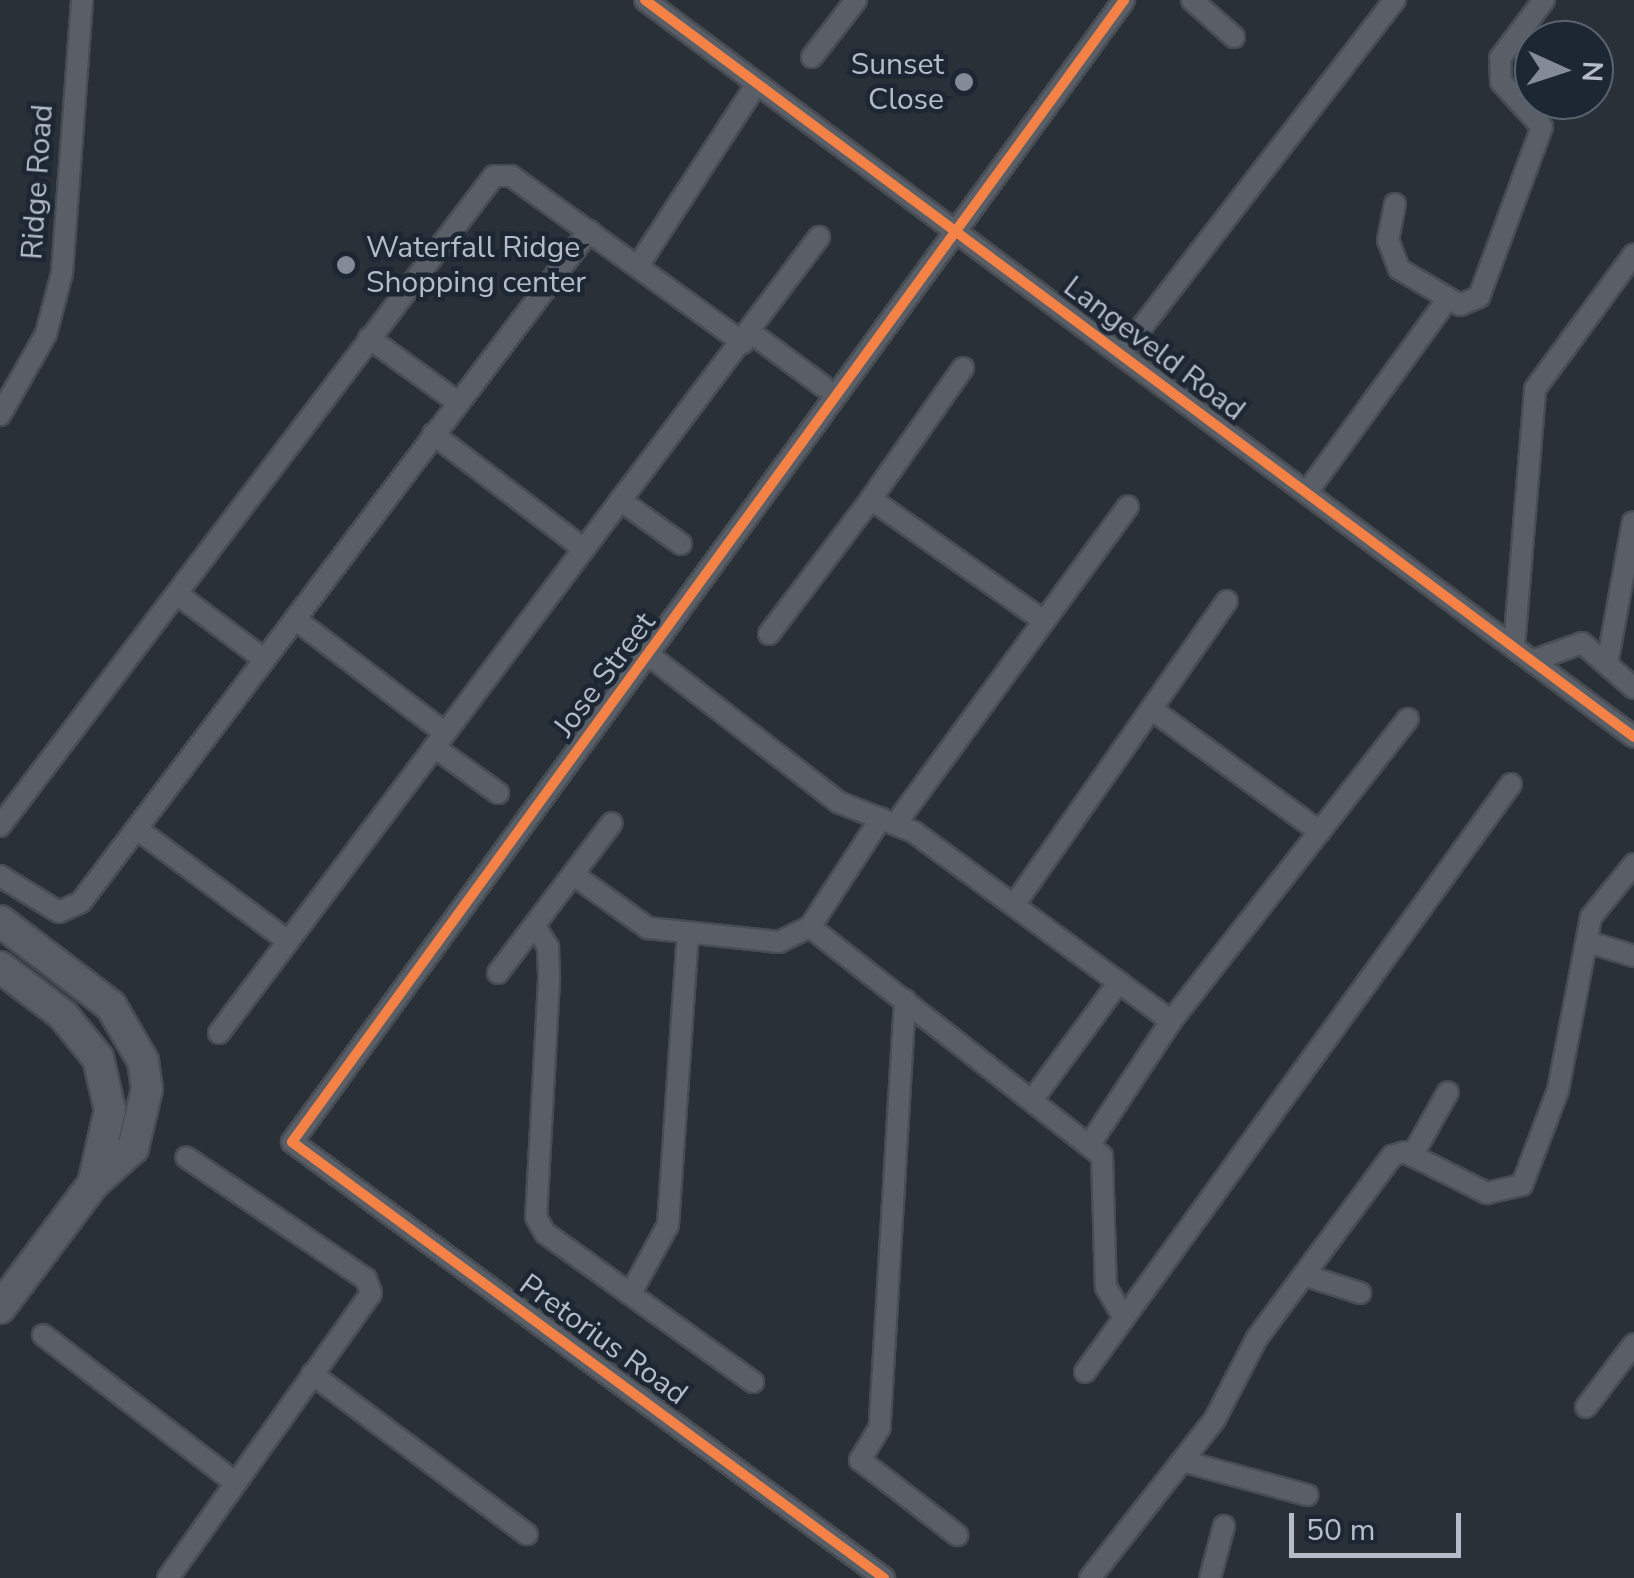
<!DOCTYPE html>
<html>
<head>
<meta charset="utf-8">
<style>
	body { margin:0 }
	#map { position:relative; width:1634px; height:1578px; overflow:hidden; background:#2a3038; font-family:"Nunito Sans",sans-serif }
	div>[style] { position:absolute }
	.roads { filter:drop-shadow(2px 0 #484c53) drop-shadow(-2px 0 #484c53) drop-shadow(0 2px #484c53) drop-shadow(0 -2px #484c53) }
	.street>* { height:20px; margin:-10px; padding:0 10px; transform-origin:10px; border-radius:10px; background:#5a5e66 }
	.secondary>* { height:30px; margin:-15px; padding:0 15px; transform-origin:15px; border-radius:15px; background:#595d64 }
	.cycleway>* { height:10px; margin:-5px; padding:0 5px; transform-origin:5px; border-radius:5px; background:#f48246 }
	.dots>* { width:28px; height:28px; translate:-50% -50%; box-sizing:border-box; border:5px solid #1d2633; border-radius:50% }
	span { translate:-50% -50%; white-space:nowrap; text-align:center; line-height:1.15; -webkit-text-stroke:9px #1d2633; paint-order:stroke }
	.poi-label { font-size:30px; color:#b4bcc9 }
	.right { translate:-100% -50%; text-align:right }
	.left { translate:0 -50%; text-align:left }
	.street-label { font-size:30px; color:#b4bcc9 }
	.north { position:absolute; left:1514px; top:20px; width:100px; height:100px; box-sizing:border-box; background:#1d2633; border:2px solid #59626f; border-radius:50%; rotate:93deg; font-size:28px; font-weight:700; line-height:40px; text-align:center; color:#b4bcc9 }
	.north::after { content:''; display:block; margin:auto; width:35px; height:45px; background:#848b96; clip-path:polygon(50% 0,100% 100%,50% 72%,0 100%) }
	.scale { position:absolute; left:1289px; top:1513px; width:172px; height:45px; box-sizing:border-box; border:5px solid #b4bcc9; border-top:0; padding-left:12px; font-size:30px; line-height:35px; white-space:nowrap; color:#b4bcc9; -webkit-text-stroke:8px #1d2633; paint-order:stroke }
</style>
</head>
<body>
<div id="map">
	<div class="roads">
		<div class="street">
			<div style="left:645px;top:0;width:1233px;rotate:36.69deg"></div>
			<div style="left:1192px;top:0;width:56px;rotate:41.4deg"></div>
			<div style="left:812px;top:57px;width:72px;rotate:-52.3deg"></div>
			<div style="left:1395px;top:204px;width:37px;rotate:101deg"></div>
			<div style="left:1388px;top:240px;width:31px;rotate:69deg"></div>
			<div style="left:1399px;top:269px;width:71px;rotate:30.5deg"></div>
			<div style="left:1460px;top:305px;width:21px;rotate:-23deg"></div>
			<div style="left:1479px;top:297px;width:181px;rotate:-69.7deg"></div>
			<div style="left:1542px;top:127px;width:61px;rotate:-132.3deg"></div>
			<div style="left:1501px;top:82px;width:24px;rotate:-92deg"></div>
			<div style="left:1500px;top:58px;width:73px;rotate:-52.8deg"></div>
			<div style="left:638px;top:266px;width:212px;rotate:-56.9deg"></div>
			<div style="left:750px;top:332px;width:91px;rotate:36.5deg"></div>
			<div style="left:369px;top:338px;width:109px;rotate:36deg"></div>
			<div style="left:1121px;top:354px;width:448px;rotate:-52.3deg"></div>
			<div style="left:963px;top:368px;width:160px;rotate:125.1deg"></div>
			<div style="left:871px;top:499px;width:208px;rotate:35.2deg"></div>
			<div style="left:0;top:415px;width:93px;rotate:-60.4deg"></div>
			<div style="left:46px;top:334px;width:63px;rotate:-75.3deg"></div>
			<div style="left:62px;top:273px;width:274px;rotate:-85.8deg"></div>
			<div style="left:433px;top:434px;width:190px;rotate:37.3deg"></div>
			<div style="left:1307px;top:492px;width:238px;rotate:-53.9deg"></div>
			<div style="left:620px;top:500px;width:75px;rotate:35.8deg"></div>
			<div style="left:177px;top:594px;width:109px;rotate:36.8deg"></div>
			<div style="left:295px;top:619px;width:188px;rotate:37.2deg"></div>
			<div style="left:769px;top:634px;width:169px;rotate:-52.9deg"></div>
			<div style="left:1514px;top:647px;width:259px;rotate:-85.3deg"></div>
			<div style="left:1535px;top:389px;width:167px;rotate:-53.7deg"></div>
			<div style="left:650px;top:656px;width:238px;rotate:37.8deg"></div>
			<div style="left:838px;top:802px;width:82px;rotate:21.5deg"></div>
			<div style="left:914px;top:832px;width:319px;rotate:36.3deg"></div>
			<div style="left:1608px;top:659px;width:139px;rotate:-79.7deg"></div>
			<div style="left:1532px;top:661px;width:53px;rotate:-19.8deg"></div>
			<div style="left:1582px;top:643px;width:69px;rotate:40.9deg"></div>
			<div style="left:1154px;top:711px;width:205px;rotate:36.1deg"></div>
			<div style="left:434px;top:747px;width:79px;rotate:35.7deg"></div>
			<div style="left:897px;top:822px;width:391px;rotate:-53.8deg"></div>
			<div style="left:0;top:826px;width:816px;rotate:-52.77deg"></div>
			<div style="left:494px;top:176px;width:17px"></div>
			<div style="left:511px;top:176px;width:286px;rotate:35.7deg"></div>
			<div style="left:137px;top:829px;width:188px;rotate:36.6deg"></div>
			<div style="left:0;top:876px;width:69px;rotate:31.4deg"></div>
			<div style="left:59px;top:912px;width:24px;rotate:-24deg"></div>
			<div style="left:81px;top:902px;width:842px;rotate:-52.87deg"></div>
			<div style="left:575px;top:876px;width:90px;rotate:35.5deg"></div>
			<div style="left:648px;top:928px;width:132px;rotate:6.1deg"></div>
			<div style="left:779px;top:942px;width:34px;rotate:-26deg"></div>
			<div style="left:810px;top:927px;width:130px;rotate:-56.9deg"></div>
			<div style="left:1014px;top:905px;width:371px;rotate:-55deg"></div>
			<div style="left:535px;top:926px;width:25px;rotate:58deg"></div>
			<div style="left:548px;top:947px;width:33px;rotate:88deg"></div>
			<div style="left:549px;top:980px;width:237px;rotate:93.1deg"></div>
			<div style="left:536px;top:1217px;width:18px;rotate:61deg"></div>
			<div style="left:545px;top:1233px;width:256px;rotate:35.6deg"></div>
			<div style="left:810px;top:927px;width:371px;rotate:38.1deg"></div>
			<div style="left:1102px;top:1156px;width:131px;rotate:88.3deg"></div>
			<div style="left:1106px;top:1287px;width:32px;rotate:60deg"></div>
			<div style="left:1588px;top:942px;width:48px;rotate:16.9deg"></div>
			<div style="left:498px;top:973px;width:188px;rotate:-52.8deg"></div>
			<div style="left:905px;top:1000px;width:428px;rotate:93.4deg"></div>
			<div style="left:880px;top:1427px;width:39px;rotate:121deg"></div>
			<div style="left:860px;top:1460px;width:123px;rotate:37.7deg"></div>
			<div style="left:219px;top:1033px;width:997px;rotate:-52.99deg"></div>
			<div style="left:1033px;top:1099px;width:145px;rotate:-53.7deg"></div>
			<div style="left:1090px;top:1144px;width:147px;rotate:-56.6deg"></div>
			<div style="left:1171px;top:1021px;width:384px;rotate:-51.9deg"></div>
			<div style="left:1412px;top:1156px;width:73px;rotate:-60.6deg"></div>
			<div style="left:1304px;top:1275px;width:59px;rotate:17.8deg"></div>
			<div style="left:632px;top:1291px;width:75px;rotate:-61.4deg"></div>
			<div style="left:668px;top:1225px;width:292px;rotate:-86.1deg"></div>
			<div style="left:43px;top:1335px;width:243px;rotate:37.5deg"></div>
			<div style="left:1085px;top:1372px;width:726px;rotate:-54.08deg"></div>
			<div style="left:312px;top:1374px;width:268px;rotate:36.7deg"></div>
			<div style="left:1586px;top:1407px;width:79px;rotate:-52.7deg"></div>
			<div style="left:1182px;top:1461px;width:130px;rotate:15.2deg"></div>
			<div style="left:168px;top:1578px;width:350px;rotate:-54.5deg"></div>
			<div style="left:371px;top:1293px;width:15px;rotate:-110deg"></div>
			<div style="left:366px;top:1279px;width:217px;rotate:-145.9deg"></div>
			<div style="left:884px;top:1578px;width:735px;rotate:-143.63deg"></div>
			<div style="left:292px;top:1142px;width:1413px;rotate:-53.92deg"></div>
			<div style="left:1090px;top:1578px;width:202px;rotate:-51.8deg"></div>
			<div style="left:1215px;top:1419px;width:91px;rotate:-62.6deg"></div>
			<div style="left:1257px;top:1338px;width:227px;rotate:-53.4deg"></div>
			<div style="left:1392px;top:1156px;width:14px;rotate:-17deg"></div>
			<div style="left:1405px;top:1152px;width:92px;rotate:26.6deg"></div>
			<div style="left:1487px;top:1193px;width:36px;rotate:-13deg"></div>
			<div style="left:1522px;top:1185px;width:102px;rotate:-69.2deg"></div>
			<div style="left:1558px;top:1090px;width:176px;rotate:-79.2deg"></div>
			<div style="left:1591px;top:917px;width:68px;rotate:-50.9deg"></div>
			<div style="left:1210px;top:1578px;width:54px;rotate:-74.9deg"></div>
		</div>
		<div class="secondary">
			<div style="left:0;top:921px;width:140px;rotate:37.4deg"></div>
			<div style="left:111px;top:1006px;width:64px;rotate:59.8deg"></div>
			<div style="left:143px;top:1061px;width:28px;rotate:82deg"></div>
			<div style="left:147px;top:1089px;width:61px;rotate:103.3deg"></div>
			<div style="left:133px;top:1148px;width:54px;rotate:138deg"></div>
			<div style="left:93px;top:1184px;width:155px;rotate:126.9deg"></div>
			<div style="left:0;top:967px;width:79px;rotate:37.3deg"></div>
			<div style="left:63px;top:1015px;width:55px;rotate:50.9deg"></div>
			<div style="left:98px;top:1058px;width:53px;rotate:77deg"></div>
			<div style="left:110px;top:1110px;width:76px;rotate:102.9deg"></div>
		</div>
	</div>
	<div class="cycleway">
		<div style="left:645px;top:0;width:1233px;rotate:36.69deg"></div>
		<div style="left:884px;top:1578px;width:735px;rotate:-143.63deg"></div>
		<div style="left:292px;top:1142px;width:1413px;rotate:-53.92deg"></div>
	</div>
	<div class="dots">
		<div style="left:964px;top:82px;background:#848b96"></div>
		<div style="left:346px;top:265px;background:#848b96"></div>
	</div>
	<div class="poi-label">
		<span class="right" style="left:944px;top:82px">Sunset<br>Close</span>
		<span class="left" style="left:366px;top:265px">Waterfall Ridge<br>Shopping center</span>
	</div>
	<div class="street-label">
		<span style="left:38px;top:182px;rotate:-86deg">Ridge Road</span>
		<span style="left:1154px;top:349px;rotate:37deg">Langeveld Road</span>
		<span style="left:605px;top:675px;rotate:-53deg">Jose Street</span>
		<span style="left:603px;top:1340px;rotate:36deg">Pretorius Road</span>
	</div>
	<div class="north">N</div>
	<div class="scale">50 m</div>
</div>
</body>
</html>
